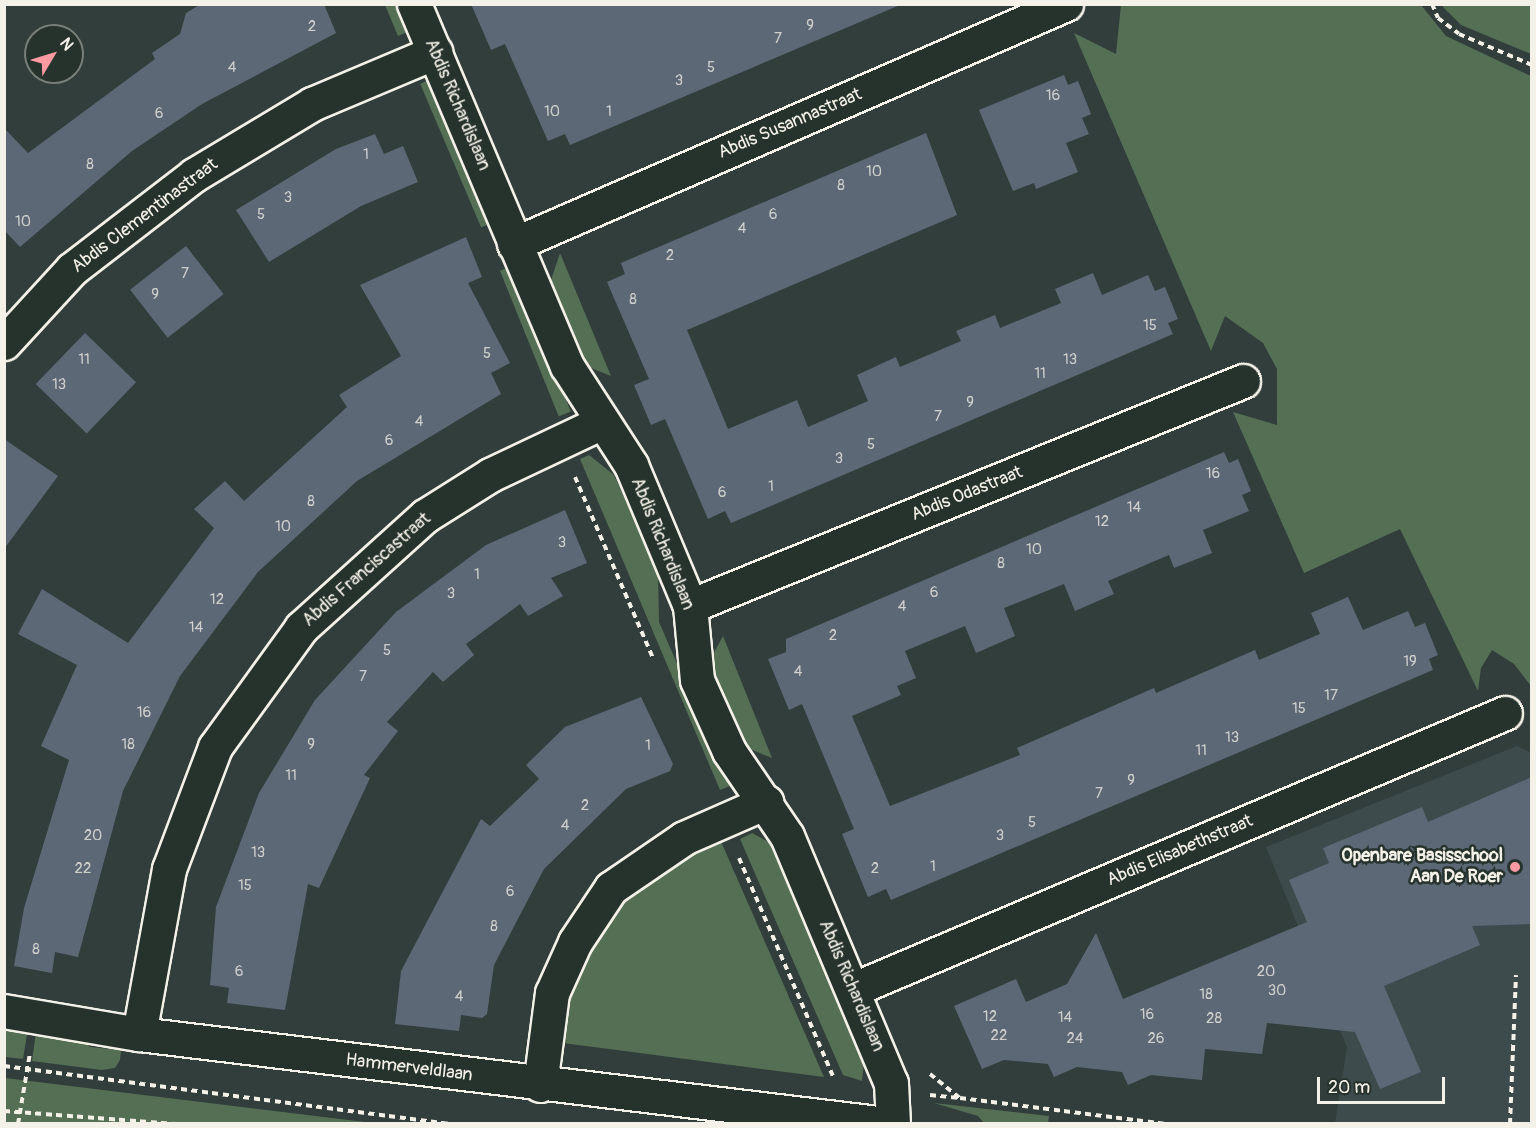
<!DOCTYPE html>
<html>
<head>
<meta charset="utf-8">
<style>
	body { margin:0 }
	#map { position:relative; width:1536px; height:1128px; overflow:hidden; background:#313e3c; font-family:Pangolin,sans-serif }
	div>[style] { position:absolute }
	.built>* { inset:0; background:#3e4b4d }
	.green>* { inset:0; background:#556f55; transform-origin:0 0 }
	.building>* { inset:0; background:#5d6876; transform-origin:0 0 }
	.path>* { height:4px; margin-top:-2px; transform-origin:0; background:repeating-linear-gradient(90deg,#f4f1e8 0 6px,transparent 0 10.5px) }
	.roads { filter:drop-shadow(2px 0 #f4f1e8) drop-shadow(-2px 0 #f4f1e8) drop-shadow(0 2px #f4f1e8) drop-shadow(0 -2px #f4f1e8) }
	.minor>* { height:33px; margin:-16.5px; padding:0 16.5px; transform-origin:16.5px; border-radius:16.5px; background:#26332d }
	.dots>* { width:16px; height:16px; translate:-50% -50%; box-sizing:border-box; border:3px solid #26332d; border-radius:50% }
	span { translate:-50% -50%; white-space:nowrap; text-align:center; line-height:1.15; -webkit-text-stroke:5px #26332d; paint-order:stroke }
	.number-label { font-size:15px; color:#cecfcc }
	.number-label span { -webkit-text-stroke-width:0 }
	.street-label { font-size:18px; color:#f4f1e8 }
	.poi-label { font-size:18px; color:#f4f1e8; font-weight:700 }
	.right { translate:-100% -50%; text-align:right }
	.frame { position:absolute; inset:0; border:6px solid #f4f1e8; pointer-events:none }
	.north { position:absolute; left:24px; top:24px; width:60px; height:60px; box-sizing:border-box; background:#26332d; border:2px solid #787f78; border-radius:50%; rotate:52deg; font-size:16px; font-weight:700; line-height:24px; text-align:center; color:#f4f1e8 }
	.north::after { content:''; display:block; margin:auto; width:21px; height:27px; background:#ff9aa2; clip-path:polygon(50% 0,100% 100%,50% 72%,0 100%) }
	.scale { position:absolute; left:1317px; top:1077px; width:128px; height:27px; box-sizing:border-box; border:3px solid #f4f1e8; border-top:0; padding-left:8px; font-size:18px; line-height:21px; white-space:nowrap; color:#f4f1e8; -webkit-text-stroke:4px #26332d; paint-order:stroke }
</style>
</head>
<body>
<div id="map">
	<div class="built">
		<div style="clip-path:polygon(1517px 746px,1531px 753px,1531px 1123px,1335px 1123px,1347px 1047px,1266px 847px)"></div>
	</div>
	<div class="green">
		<div style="clip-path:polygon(385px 5px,400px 5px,412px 30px,398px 36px)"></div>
		<div style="clip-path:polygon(1121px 5px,1421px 5px,1446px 36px,1531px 76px,1531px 686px,1514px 664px,1492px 650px,1481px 668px,1478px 691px,1400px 529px,1304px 573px,1233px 412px,1277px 425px,1277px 369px,1263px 343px,1225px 316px,1211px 351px,1074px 33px,1116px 54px)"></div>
		<div style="clip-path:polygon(1441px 5px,1531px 5px,1531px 54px,1461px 25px)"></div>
		<div style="left:434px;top:78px;width:156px;height:15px;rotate:67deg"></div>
		<div style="clip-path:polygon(560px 253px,611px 376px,576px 362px,547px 292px)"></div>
		<div style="left:512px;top:266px;width:157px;height:13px;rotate:68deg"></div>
		<div style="clip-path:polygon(589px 455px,614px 475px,658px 572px,659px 622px,730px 786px,720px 790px,580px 459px)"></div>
		<div style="clip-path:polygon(723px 636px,772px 758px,737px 744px,704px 671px)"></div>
		<div style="clip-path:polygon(752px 833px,774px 845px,864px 1061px,862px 1081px,843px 1075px,740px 839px)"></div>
		<div style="clip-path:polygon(719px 837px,824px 1077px,563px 1043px,564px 1011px,578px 974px,614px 911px,667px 863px)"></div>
		<div style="clip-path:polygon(5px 1020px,29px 1022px,23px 1059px,5px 1057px)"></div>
		<div style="clip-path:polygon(37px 1024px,74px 1027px,90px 1047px,121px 1050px,120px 1060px,115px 1068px,102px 1070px,32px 1061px)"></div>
		<div style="clip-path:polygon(5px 1078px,373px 1123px,5px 1123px)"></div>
		<div style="clip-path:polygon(934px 1103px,1049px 1116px,1048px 1123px,984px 1123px,978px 1116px)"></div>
	</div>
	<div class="building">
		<div style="clip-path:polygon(201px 4px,324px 4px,336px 33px,202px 104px,132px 151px,20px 247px,4px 230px,4px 128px,28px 153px,155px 59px,152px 53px,180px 34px,186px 13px)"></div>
		<div style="clip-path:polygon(471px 4px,900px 4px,900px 5px,570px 145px,565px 134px,548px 141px,505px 44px,491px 50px)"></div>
		<div style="clip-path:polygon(1064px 75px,1068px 85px,1078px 81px,1091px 114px,1082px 118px,1089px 134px,1066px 143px,1078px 172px,1036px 189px,1034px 183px,1013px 191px,979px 110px)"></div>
		<div style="clip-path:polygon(926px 133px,957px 215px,687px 330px,728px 429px,797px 400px,808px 427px,868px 401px,857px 375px,896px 357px,900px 367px,961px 341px,956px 331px,995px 315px,1000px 328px,1061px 303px,1055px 289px,1093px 273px,1102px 295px,1148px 275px,1155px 291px,1165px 287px,1178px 319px,1168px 323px,1173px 334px,731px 523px,725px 511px,708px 519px,665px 419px,651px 425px,634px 385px,649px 379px,607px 282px,625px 274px,621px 263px)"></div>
		<div style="clip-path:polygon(375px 134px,384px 154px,403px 146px,418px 182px,361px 206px,269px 262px,236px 210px,336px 149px)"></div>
		<div style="clip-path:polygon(466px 237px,482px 277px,468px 283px,510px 363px,491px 373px,501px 394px,357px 481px,258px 572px,180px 676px,123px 791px,78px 957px,55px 952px,52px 973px,14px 966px,24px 908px,69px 760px,41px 746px,77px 665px,18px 634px,42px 589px,128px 643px,214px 528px,194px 509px,225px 481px,244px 501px,347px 407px,339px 395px,401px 356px,360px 285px)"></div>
		<div style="left:186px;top:246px;width:61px;height:71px;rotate:52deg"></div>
		<div style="left:85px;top:333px;width:71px;height:71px;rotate:44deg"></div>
		<div style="clip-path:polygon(4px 439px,58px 476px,4px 549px)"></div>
		<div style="clip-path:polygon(1224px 452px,1229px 463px,1238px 459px,1251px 491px,1242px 495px,1249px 511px,1203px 530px,1212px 553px,1174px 568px,1169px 555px,1108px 581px,1114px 594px,1075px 611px,1064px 584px,1004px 608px,1015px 636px,976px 653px,965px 626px,905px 651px,916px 678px,897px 686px,901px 695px,852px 716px,890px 806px,1020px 755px,1017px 748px,1154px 688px,1156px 693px,1255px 650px,1259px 660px,1320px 634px,1311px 613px,1348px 597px,1363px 630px,1408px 611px,1415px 627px,1425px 623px,1438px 655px,1429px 659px,1433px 670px,891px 900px,886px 889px,868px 897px,842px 834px,854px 829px,802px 704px,789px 710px,768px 659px,786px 652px,786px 639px)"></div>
		<div style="clip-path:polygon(565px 510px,587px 563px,551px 578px,563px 596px,528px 616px,520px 604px,466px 644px,474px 655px,443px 682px,433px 672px,387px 722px,398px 731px,364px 775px,370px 778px,319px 888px,308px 884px,285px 1010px,227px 1003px,229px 988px,210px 985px,216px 907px,259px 793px,315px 700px,396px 612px,486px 545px)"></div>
		<div style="clip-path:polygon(641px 697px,673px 764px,670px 771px,626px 789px,544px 869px,494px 965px,487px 1014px,482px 1018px,461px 1015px,459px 1031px,395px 1024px,401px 971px,481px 819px,490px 826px,539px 779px,526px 765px,565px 727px)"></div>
		<div style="clip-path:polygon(1532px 777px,1532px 924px,1472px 926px,1480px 945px,1384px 986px,1421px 1072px,1380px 1089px,1355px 1032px,1267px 1023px,1262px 1054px,1205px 1049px,1202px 1080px,1151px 1075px,1128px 1085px,1122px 1072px,1077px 1067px,1054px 1077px,1048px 1064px,1004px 1060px,982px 1069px,954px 1006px,1016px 979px,1026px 1002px,1067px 984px,1096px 933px,1123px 999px,1307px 922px,1289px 880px,1329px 863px,1323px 848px,1422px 807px,1428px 822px)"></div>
	</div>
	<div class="path">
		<div style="left:1432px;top:4px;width:15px;rotate:67deg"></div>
		<div style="left:1438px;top:18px;width:26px;rotate:37deg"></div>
		<div style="left:1459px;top:34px;width:79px;rotate:23deg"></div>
		<div style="left:575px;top:477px;width:199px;rotate:66.7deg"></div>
		<div style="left:739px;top:858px;width:241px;rotate:66.7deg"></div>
		<div style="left:4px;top:1066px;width:448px;rotate:7.4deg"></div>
		<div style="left:930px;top:1074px;width:38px;rotate:39deg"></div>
		<div style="left:960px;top:1098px;width:208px;rotate:7.2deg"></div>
		<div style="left:930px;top:1095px;width:30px;rotate:6deg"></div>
		<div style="left:4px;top:1111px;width:172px;rotate:4.3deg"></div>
		<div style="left:18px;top:1124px;width:72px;rotate:-80.4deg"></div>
		<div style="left:1510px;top:1124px;width:149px;rotate:-87.7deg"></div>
	</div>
	<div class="roads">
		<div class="minor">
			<div style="left:414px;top:4px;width:393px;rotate:67.1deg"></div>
			<div style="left:567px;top:366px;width:118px;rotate:57.1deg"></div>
			<div style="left:631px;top:465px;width:153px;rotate:67.3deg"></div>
			<div style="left:690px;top:606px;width:74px;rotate:84.6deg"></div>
			<div style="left:697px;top:680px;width:78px;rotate:65.7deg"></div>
			<div style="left:729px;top:751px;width:103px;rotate:55.7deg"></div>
			<div style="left:787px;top:836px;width:268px;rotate:67.2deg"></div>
			<div style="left:891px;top:1083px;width:41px;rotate:87.2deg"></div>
			<div style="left:514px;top:244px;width:602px;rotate:-23.5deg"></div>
			<div style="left:4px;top:343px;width:100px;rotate:-47.4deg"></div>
			<div style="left:72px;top:269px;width:154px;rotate:-37.6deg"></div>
			<div style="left:194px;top:175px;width:138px;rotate:-31deg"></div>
			<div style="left:312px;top:104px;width:134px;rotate:-22.9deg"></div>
			<div style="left:690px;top:606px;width:597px;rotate:-22.14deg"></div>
			<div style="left:854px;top:989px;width:707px;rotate:-22.98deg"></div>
			<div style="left:4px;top:1011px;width:137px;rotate:9.7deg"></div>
			<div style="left:139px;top:1034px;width:752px;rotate:6.87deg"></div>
			<div style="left:139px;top:1034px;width:168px;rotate:-79.7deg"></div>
			<div style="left:169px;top:869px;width:130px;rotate:-69.3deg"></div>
			<div style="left:215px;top:747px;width:147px;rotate:-54.1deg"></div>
			<div style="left:301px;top:628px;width:167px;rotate:-42.1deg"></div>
			<div style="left:425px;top:516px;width:77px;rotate:-32.2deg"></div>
			<div style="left:490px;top:475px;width:124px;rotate:-25.3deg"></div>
			<div style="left:540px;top:1085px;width:93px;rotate:-82.6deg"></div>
			<div style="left:552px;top:993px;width:56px;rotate:-65.7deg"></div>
			<div style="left:575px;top:942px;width:65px;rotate:-56.3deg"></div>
			<div style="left:611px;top:888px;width:88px;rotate:-34.4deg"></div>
			<div style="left:684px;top:838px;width:90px;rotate:-23.7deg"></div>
		</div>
	</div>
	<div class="dots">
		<div style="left:1515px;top:867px;background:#ff9aa2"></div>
	</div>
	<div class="number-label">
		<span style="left:810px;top:26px">9</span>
		<span style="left:312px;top:27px">2</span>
		<span style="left:778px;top:39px">7</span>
		<span style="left:232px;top:68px">4</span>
		<span style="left:711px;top:68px">5</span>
		<span style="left:679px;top:81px">3</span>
		<span style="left:1053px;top:96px">16</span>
		<span style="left:552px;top:112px">10</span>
		<span style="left:609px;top:112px">1</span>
		<span style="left:159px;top:114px">6</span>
		<span style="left:366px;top:155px">1</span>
		<span style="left:90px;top:165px">8</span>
		<span style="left:874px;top:172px">10</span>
		<span style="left:841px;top:186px">8</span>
		<span style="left:288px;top:198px">3</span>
		<span style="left:261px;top:215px">5</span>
		<span style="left:773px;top:215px">6</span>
		<span style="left:23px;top:222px">10</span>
		<span style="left:742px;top:229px">4</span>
		<span style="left:670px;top:256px">2</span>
		<span style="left:185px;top:274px">7</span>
		<span style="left:155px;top:295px">9</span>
		<span style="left:633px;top:300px">8</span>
		<span style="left:1150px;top:326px">15</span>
		<span style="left:487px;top:354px">5</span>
		<span style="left:84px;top:360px">11</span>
		<span style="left:1070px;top:360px">13</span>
		<span style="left:1040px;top:374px">11</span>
		<span style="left:59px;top:385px">13</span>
		<span style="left:970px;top:403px">9</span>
		<span style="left:938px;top:417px">7</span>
		<span style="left:419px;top:422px">4</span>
		<span style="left:389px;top:441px">6</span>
		<span style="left:871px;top:445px">5</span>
		<span style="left:839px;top:459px">3</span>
		<span style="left:1213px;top:474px">16</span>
		<span style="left:771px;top:487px">1</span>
		<span style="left:722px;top:493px">6</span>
		<span style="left:311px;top:502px">8</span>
		<span style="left:1134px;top:508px">14</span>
		<span style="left:1102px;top:522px">12</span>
		<span style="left:283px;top:527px">10</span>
		<span style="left:562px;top:543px">3</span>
		<span style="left:1034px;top:550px">10</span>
		<span style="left:1001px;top:564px">8</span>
		<span style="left:477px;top:575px">1</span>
		<span style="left:934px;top:593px">6</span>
		<span style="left:451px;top:594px">3</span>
		<span style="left:217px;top:600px">12</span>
		<span style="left:902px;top:607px">4</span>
		<span style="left:196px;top:628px">14</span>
		<span style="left:833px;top:636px">2</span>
		<span style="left:387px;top:651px">5</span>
		<span style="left:1410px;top:662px">19</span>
		<span style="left:798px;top:672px">4</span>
		<span style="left:363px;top:677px">7</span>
		<span style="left:1331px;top:696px">17</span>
		<span style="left:1299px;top:709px">15</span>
		<span style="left:144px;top:713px">16</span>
		<span style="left:1232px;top:738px">13</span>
		<span style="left:128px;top:745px">18</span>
		<span style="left:311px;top:745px">9</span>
		<span style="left:648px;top:746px">1</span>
		<span style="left:1201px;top:751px">11</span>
		<span style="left:291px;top:776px">11</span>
		<span style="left:1131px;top:781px">9</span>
		<span style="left:1099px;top:794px">7</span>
		<span style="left:585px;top:806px">2</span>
		<span style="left:1032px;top:823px">5</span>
		<span style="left:565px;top:826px">4</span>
		<span style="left:93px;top:836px">20</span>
		<span style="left:1000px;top:836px">3</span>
		<span style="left:258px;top:853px">13</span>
		<span style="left:933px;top:867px">1</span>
		<span style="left:83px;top:869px">22</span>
		<span style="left:875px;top:869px">2</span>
		<span style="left:245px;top:886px">15</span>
		<span style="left:510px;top:892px">6</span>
		<span style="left:494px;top:927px">8</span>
		<span style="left:36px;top:950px">8</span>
		<span style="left:239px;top:972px">6</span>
		<span style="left:1266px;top:972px">20</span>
		<span style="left:1277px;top:991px">30</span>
		<span style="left:1206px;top:995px">18</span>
		<span style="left:459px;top:997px">4</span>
		<span style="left:1147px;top:1015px">16</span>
		<span style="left:990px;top:1017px">12</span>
		<span style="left:1065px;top:1018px">14</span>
		<span style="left:1214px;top:1019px">28</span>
		<span style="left:999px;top:1036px">22</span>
		<span style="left:1075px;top:1039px">24</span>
		<span style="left:1156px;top:1039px">26</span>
	</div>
	<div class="street-label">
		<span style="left:457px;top:105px;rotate:67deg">Abdis Richardislaan</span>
		<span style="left:790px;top:124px;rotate:-23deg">Abdis Susannastraat</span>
		<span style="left:145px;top:216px;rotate:-37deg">Abdis Clementinastraat</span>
		<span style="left:967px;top:494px;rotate:-22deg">Abdis Odastraat</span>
		<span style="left:662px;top:544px;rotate:68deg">Abdis Richardislaan</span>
		<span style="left:367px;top:570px;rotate:-41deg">Abdis Franciscastraat</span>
		<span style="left:1180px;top:851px;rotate:-23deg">Abdis Elisabethstraat</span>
		<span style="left:851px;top:986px;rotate:67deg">Abdis Richardislaan</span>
		<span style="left:409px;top:1068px;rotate:7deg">Hammerveldlaan</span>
	</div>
	<div class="poi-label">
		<span class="right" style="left:1503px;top:867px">Openbare Basisschool<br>Aan De Roer</span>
	</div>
	<div class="frame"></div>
	<div class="north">N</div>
	<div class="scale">20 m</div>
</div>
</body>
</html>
